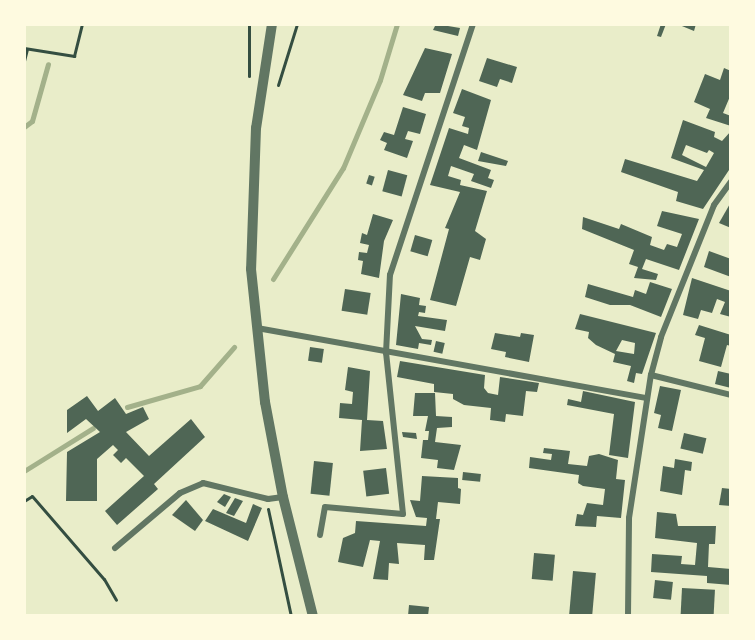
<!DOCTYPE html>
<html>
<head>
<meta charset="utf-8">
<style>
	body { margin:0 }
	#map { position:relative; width:755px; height:640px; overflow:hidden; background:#e9edc9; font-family:Inter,sans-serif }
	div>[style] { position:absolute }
	.stream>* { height:5px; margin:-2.5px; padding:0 2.5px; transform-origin:2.5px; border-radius:2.5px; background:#a3b18a }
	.building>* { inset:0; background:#4f6655; transform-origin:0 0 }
	.path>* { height:3px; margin:-1.5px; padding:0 1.5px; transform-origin:1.5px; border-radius:1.5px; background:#344e41 }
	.minor>* { height:6px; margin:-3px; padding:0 3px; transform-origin:3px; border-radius:3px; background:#617663 }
	.tertiary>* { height:10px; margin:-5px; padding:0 5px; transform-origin:5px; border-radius:5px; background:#617663 }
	span { translate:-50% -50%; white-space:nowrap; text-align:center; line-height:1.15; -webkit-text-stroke:4.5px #fefae0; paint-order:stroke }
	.frame { position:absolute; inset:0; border:26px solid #fefae0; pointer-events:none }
</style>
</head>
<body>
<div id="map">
	<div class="stream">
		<div style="left:24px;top:127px;width:10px;rotate:-37deg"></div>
		<div style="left:32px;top:121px;width:59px;rotate:-74.3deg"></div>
		<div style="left:273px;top:279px;width:131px;rotate:-57.8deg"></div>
		<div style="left:343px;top:168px;width:95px;rotate:-67.2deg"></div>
		<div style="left:380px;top:80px;width:59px;rotate:-73.1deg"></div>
		<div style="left:127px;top:407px;width:76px;rotate:-16deg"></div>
		<div style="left:200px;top:386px;width:52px;rotate:-48.9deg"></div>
		<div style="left:24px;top:471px;width:81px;rotate:-31.9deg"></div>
	</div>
	<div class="building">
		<div style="clip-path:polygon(436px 24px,460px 28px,458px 36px,433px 30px)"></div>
		<div style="clip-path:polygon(661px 24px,666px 24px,661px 37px,657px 36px)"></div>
		<div style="clip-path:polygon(677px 24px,696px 24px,694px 31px)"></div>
		<div style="clip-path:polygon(425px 48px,452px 54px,440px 93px,425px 93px,422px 101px,403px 95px)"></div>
		<div style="clip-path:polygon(487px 58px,517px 67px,512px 83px,500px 79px,497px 87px,479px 81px)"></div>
		<div style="clip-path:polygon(724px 68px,731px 71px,731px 94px,723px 113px,731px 116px,731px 126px,706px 118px,710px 109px,694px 102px,705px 74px,720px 80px)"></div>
		<div style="clip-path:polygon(462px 89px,491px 100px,477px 150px,464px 145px,459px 158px,491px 170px,488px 178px,494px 180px,491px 188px,471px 181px,474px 174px,451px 166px,448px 176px,461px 180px,460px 185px,487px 191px,475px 231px,486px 239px,480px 260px,470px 257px,456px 306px,430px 300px,449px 229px,445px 228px,460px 192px,430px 185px,449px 128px,468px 134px,469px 128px,462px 126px,465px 117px,453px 113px)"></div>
		<div style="clip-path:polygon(403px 107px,426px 114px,420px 134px,408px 131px,405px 139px,413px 141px,407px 158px,384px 150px,387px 143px,380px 140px,384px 132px,394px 135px)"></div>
		<div style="clip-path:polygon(evenodd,683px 120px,715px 132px,714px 137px,722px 141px,731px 131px,731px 167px,703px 209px,676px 201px,678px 192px,621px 172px,625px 159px,697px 181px,704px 170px,671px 158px,683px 120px,686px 145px,707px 153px,709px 150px,714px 153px,706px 167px,682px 155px,686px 145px)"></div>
		<div style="clip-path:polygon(481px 152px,508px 161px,506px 166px,478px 161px)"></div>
		<div style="left:388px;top:170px;width:20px;height:22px;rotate:15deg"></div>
		<div style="left:369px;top:175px;width:6px;height:9px;rotate:18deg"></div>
		<div style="clip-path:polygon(731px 202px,731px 228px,719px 223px)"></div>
		<div style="clip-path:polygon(662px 211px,699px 219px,679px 270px,646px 259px,642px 269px,658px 274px,656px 280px,634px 278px,638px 267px,629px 264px,634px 250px,582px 229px,583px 217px,619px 229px,621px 224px,652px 237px,650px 245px,664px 250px,667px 244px,677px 247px,682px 234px,657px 226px)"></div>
		<div style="clip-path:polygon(373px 214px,393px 220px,384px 241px,379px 278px,361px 274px,363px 261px,358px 260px,359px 252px,367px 253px,369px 245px,360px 243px,362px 233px,367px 235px)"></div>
		<div style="left:415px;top:235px;width:18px;height:17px;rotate:16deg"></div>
		<div style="clip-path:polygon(709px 251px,731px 259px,731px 277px,704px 267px)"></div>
		<div style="clip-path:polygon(692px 278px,731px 291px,731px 317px,720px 314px,725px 302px,717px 299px,712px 313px,701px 310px,698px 319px,683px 315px)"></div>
		<div style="clip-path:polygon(650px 282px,672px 289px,661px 317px,630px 305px,610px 305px,585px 297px,588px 284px,633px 297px,635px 290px,646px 294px)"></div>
		<div style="left:345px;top:289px;width:26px;height:22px;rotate:9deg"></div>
		<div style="clip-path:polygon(401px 294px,420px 298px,419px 305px,426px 306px,425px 313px,419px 312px,418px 316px,447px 320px,445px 331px,415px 326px,422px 339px,432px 340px,431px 345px,419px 343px,418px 349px,396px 345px)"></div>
		<div style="clip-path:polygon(evenodd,580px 314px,656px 333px,642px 374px,636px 373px,634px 383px,627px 381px,631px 366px,613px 362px,615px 354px,596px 345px,588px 338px,589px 332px,575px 329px,580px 314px,622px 340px,635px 343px,634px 354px,616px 351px,622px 340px)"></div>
		<div style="clip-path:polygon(699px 325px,731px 335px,731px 346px,727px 345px,721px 367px,699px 361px,705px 338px,695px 335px)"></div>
		<div style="clip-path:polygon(495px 333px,520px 337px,521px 333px,534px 335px,529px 362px,505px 357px,506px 352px,491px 349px)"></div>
		<div style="left:436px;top:341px;width:9px;height:11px;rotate:13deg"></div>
		<div style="left:310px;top:347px;width:14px;height:14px;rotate:8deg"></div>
		<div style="clip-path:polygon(400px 361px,485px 375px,484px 388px,488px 393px,498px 395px,500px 377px,539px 383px,537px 392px,526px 391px,523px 416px,506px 414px,505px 422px,490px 420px,491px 408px,464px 405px,453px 399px,453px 394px,434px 392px,434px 384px,397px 377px)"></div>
		<div style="clip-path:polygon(348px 367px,370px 371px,367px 420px,383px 421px,387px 449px,360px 451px,362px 420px,339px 418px,340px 403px,352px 404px,353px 392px,345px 390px)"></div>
		<div style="clip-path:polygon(718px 371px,731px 374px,731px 388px,715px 384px)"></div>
		<div style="clip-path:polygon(660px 386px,681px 390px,672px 431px,658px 428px,661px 415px,654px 413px)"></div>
		<div style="clip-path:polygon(583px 391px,635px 402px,628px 458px,609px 455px,614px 414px,567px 405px,568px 399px,581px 402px)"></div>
		<div style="clip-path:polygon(415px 393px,435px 393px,436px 416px,452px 417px,452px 427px,437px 428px,435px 442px,461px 445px,454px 470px,437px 468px,438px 460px,421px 458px,423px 440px,428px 440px,429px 431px,425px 431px,428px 416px,413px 416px)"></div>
		<div style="clip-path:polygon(87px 396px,98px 411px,115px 398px,126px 414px,143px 407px,149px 419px,126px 432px,149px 456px,191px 419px,205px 437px,154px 484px,158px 489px,117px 525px,105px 511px,144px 476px,126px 458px,121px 463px,113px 455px,118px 450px,113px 445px,97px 459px,97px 501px,66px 501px,67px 452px,100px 432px,86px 419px,67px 433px,67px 410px)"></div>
		<div style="clip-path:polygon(402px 432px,416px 433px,417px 439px,403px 437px)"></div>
		<div style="left:684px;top:433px;width:23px;height:16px;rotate:13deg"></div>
		<div style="clip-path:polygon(544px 448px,570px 451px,568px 464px,587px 466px,589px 456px,599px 454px,618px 460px,616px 479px,625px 480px,621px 518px,597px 516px,596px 527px,575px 526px,577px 514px,583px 515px,587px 503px,603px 505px,605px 489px,583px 486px,578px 483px,579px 475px,529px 468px,530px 457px,551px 460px,552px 454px,543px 453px)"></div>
		<div style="clip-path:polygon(675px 459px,692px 462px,691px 471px,685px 470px,682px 495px,660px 491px,663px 466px,674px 468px)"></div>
		<div style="left:314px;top:461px;width:19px;height:33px;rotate:6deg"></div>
		<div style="left:386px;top:468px;width:26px;height:23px;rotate:83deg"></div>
		<div style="left:463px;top:472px;width:18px;height:8px;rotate:6deg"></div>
		<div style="clip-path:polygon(422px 476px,458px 478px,458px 488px,461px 489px,460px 504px,438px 502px,436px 519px,440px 519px,434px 560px,424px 560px,425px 545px,397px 543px,399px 564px,389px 563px,388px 580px,373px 579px,380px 541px,370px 540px,363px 567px,338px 562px,343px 538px,355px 533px,356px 521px,426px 526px,427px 518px,416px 517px,410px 500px,420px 501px)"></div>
		<div style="clip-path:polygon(722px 488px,731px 489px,731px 506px,719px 505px)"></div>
		<div style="clip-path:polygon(224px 494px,231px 497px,225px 507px,217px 502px)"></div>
		<div style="clip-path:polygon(235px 498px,243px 501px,234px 516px,226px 513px)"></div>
		<div style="clip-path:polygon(186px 500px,203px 520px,195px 531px,172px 515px)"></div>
		<div style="clip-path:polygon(253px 504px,262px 508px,248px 541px,205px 521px,213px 509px,246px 523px)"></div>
		<div style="clip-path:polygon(657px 512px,676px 514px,678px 526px,716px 526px,715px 544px,709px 544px,708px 567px,731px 569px,731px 585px,707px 583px,707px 576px,651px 572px,652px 554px,682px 556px,681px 564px,695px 565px,697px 543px,655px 538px)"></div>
		<div style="left:534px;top:553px;width:21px;height:26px;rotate:5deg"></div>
		<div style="left:573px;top:571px;width:23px;height:45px;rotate:5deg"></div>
		<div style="left:655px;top:580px;width:18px;height:18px;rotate:6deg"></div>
		<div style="left:682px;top:588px;width:33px;height:28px;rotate:3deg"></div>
		<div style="clip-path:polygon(409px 605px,429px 607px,428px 616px,408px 616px)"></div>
	</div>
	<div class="path">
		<div style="left:24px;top:48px;width:51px;rotate:9.1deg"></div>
		<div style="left:74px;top:56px;width:33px;rotate:-76deg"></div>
		<div style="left:24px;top:61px;width:12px;rotate:-76deg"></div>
		<div style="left:249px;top:76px;width:52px;rotate:-90deg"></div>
		<div style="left:278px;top:85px;width:64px;rotate:-72.7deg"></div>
		<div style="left:24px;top:501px;width:9px;rotate:-32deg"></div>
		<div style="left:32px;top:496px;width:110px;rotate:49.1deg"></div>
		<div style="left:104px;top:579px;width:24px;rotate:60deg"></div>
		<div style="left:268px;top:509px;width:109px;rotate:77.9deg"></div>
	</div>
	<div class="minor">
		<div style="left:257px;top:328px;width:396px;rotate:10.2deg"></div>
		<div style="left:651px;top:375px;width:82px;rotate:14deg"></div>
		<div style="left:320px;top:535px;width:28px;rotate:-80deg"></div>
		<div style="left:325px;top:507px;width:78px;rotate:5.1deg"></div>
		<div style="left:403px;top:514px;width:162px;rotate:-96deg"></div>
		<div style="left:386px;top:353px;width:78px;rotate:-87.1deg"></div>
		<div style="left:390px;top:275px;width:264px;rotate:-71.7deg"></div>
		<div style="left:115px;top:548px;width:85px;rotate:-40.2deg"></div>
		<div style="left:180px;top:493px;width:25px;rotate:-23deg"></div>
		<div style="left:203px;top:483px;width:67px;rotate:13.8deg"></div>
		<div style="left:268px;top:499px;width:15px;rotate:-8deg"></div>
		<div style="left:628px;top:616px;width:98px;rotate:-89.4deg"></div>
		<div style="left:629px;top:518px;width:145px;rotate:-81.3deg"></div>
		<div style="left:651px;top:375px;width:39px;rotate:-75deg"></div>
		<div style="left:661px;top:337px;width:142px;rotate:-68.1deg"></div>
		<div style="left:714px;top:205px;width:29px;rotate:-54deg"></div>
	</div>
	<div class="tertiary">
		<div style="left:272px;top:24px;width:105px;rotate:98.7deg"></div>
		<div style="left:256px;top:128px;width:141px;rotate:92deg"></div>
		<div style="left:251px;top:269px;width:134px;rotate:84deg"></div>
		<div style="left:265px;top:402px;width:97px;rotate:79.3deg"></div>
		<div style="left:283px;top:497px;width:123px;rotate:75.9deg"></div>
	</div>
	<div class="frame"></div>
</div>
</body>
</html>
